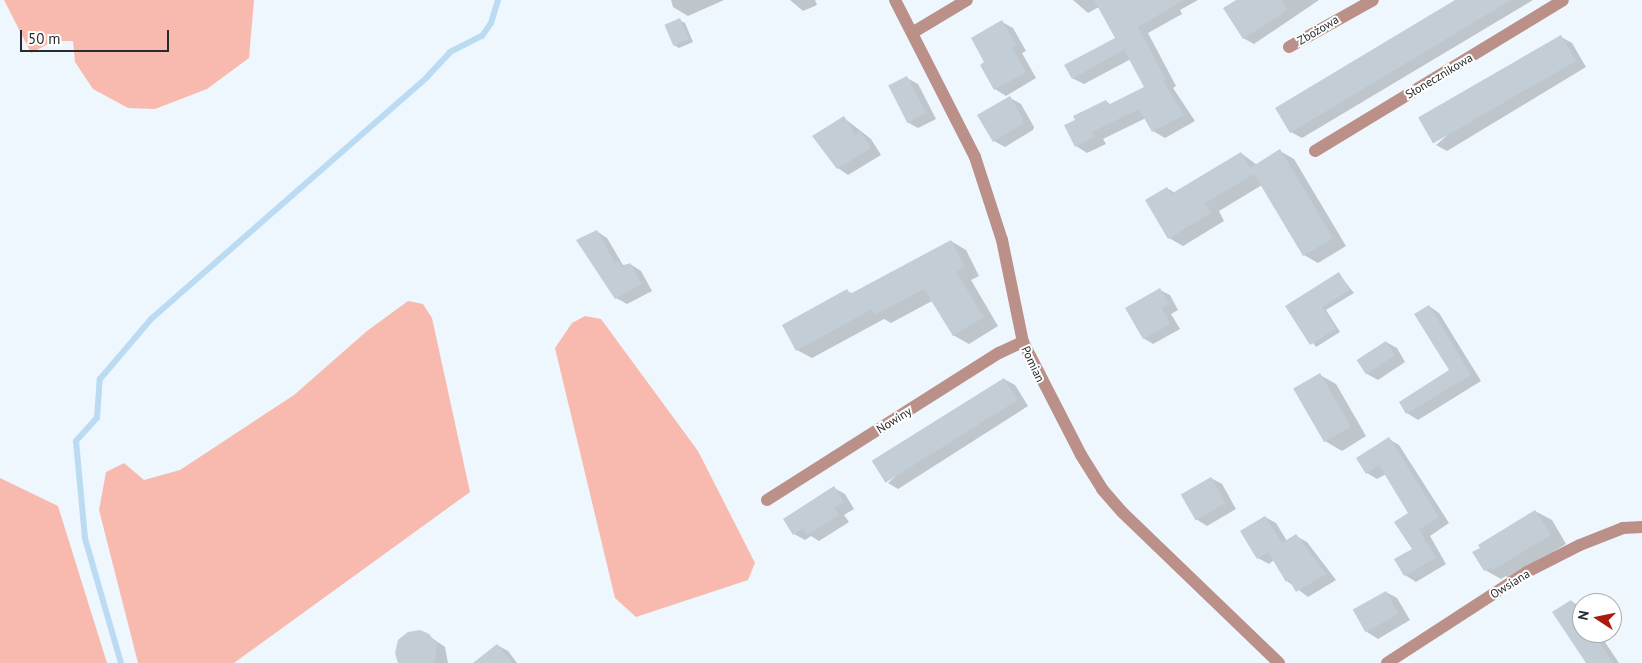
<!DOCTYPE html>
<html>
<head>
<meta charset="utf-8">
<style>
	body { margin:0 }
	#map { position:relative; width:1642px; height:663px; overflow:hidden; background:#eef7fe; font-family:"PT Sans",sans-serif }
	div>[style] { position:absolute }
	.green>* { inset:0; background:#f8baaf }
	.shadow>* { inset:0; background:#0003 }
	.stream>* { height:6px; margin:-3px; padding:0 3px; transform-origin:3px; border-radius:3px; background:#bbdbf3 }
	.building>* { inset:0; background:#c3cdd5; transform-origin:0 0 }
	.minor>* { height:12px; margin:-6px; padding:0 6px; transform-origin:6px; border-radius:6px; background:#bb9089 }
	.tertiary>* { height:12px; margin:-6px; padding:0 6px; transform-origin:6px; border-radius:6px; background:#bb9089 }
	span { translate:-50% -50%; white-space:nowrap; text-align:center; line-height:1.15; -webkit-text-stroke:4px #fff; paint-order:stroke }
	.street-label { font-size:12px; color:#282c2f }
	.north { position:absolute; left:1572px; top:593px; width:50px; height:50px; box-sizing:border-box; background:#fff; border:1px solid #a9abac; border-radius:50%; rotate:281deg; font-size:14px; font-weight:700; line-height:20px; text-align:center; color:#282c2f }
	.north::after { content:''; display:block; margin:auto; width:18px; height:22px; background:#ab1a0d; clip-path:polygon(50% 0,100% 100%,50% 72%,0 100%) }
	.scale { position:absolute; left:20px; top:30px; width:149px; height:22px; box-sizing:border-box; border:2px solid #282c2f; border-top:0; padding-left:6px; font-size:15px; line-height:18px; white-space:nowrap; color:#282c2f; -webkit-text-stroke:4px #fff; paint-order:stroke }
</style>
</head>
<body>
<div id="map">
	<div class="green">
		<div style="clip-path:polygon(4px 0,254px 0,249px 58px,207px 89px,155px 109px,128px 108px,93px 89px,75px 62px,73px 41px,54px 41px,31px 53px)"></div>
		<div style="clip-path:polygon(408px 301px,423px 304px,432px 318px,470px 492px,234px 663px,138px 663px,99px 510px,106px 472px,124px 463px,144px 480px,180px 470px,294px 395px,367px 331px)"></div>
		<div style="clip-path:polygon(585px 316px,601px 319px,698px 451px,755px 563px,748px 580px,636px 617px,615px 598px,555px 348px,572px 323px)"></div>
		<div style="clip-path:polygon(0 478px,58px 506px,107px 663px,0 663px)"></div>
	</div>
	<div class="shadow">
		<div style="clip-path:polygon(671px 0,724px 0,688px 16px,673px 7px)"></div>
		<div style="clip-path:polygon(790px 0,815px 0,817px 5px,803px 11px)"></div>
		<div style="clip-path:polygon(1073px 0,1198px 0,1180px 10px,1182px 14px,1148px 33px,1176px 86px,1173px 88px,1195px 121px,1165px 138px,1153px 131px,1146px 118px,1103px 139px,1106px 144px,1087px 153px,1076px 146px,1106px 101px,1111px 105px,1146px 88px,1131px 59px,1084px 84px,1072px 78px,1117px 38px,1099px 7px,1088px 13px)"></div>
		<div style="clip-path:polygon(1238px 0,1319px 0,1254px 44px,1243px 38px)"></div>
		<div style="clip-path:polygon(1457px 0,1533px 0,1302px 138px,1291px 132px)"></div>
		<div style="clip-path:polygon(679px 20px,685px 23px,693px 42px,679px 48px,674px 45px)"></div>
		<div style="clip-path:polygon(1002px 22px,1013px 28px,1026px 51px,1022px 53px,1036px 78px,1006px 96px,995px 89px,986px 63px)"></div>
		<div style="clip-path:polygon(1561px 37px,1572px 43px,1586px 67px,1447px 151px,1436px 145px)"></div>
		<div style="clip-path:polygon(907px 78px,918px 84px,936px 119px,918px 128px,907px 122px)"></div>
		<div style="clip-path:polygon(1010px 98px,1021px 104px,1034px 127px,1033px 130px,1005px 147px,994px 141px)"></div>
		<div style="clip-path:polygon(844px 118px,871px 139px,881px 155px,848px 175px,838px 168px)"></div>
		<div style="clip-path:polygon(1280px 151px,1294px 159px,1346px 246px,1318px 263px,1304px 255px,1262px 185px,1219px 211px,1224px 221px,1183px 246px,1169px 238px,1167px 188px,1175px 193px,1241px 153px,1257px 165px)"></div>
		<div style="clip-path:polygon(596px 231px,607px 238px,623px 265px,630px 264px,641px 271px,652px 291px,627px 304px,616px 298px)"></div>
		<div style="clip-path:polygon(951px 241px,966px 250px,979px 276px,971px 280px,998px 326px,969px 344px,953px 335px,932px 301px,891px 323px,884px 319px,812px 358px,797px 350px,847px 291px,853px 294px)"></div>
		<div style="clip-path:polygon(1339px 274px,1354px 293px,1326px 310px,1340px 332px,1316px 347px,1287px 306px)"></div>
		<div style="clip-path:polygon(1160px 290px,1170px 295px,1178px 310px,1171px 314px,1180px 329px,1153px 344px,1143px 338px)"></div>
		<div style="clip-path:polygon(1429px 306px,1439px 313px,1481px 381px,1418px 420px,1407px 413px,1400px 402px,1451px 371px)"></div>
		<div style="clip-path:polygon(1386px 342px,1397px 348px,1405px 362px,1378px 380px,1367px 374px,1358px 360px)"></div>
		<div style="clip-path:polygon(1320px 375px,1336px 384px,1366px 436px,1342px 451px,1325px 441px,1295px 389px)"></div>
		<div style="clip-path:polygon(1004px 379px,1015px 385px,1028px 406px,898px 489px,888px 483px)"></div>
		<div style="clip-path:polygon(1389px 439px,1399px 445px,1449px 523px,1430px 536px,1446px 564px,1416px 582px,1405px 575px,1413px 549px,1410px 514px,1386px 474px,1377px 479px,1367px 473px)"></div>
		<div style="clip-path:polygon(1211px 478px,1222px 484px,1236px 509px,1207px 526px,1196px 519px,1182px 495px)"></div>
		<div style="clip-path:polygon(834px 488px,845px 494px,854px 509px,844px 515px,849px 522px,819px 541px,811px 536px,805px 540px,794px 534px)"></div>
		<div style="clip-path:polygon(1535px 511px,1552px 520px,1566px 544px,1510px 579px,1506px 576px,1501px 579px,1485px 570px)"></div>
		<div style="clip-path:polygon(1265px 517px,1276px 523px,1287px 541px,1296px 536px,1307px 542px,1336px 580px,1308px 597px,1287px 581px,1274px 560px,1269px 564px,1258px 558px)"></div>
		<div style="clip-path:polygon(1386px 592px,1397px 598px,1410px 620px,1378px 639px,1367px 632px,1354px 610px)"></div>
		<div style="clip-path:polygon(1571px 601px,1582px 608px,1582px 633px,1599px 633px,1619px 663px,1587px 663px)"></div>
		<div style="clip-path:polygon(432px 638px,445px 647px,448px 663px,401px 663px)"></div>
		<div style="clip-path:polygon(497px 645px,508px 651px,517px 663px,491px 663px)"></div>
	</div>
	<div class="stream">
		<div style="left:121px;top:663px;width:130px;rotate:-106.1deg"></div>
		<div style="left:85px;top:538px;width:97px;rotate:-95.3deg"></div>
		<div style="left:76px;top:441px;width:31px;rotate:-48deg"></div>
		<div style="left:97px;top:418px;width:39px;rotate:-86deg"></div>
		<div style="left:100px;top:379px;width:79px;rotate:-49.6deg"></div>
		<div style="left:151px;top:319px;width:367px;rotate:-41.2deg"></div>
		<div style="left:427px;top:77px;width:34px;rotate:-47deg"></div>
		<div style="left:450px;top:52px;width:36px;rotate:-27deg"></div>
		<div style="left:482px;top:36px;width:16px;rotate:-55deg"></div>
		<div style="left:491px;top:23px;width:24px;rotate:-73deg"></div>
	</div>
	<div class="building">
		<div style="clip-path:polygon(1094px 0,1184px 0,1138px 27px,1166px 80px,1163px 81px,1184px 115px,1152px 132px,1139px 109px,1092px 132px,1095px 137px,1075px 147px,1064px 125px,1075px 120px,1073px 116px,1106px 100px,1108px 105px,1144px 87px,1124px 50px,1072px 79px,1064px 65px,1115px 38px)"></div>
		<div style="clip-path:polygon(1236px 0,1282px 0,1288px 10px,1243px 39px,1223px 8px)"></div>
		<div style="clip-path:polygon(1455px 0,1511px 0,1290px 133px,1275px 108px)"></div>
		<div style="left:680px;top:18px;width:23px;height:17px;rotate:67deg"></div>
		<div style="clip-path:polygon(1002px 20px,1016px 45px,1012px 47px,1026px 72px,994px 90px,980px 65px,984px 62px,971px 38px)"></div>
		<div style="left:1561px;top:35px;width:30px;height:165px;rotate:60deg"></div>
		<div style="left:907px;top:76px;width:42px;height:21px;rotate:63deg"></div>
		<div style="clip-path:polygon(1010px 96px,1023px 119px,1023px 124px,993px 142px,977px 115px)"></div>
		<div style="clip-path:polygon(844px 116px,855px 135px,860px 131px,871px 148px,837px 169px,812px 136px)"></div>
		<div style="clip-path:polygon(1280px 149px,1333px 238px,1303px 256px,1254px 174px,1205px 203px,1211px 213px,1168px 239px,1145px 200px,1167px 187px,1171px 194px,1241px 152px,1250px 168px)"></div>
		<div style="clip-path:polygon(597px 230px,615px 263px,618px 261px,622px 267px,630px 263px,642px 284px,615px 299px,576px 240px)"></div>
		<div style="clip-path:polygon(951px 240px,965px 267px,956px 272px,984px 317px,953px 336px,924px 289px,875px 315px,872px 309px,796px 351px,782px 325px,847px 289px,850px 294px)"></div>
		<div style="clip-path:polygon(1339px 272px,1350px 290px,1322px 307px,1336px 329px,1310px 345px,1285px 306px)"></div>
		<div style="clip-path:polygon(1160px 288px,1169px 304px,1162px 308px,1170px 324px,1143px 339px,1125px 308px)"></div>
		<div style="clip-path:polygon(1429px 305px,1471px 375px,1406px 414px,1399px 402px,1449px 370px,1414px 314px)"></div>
		<div style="left:1386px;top:341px;width:17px;height:35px;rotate:57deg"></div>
		<div style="left:1320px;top:373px;width:62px;height:31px;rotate:60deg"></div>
		<div style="left:1004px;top:378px;width:26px;height:156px;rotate:58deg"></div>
		<div style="clip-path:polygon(1389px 437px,1439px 517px,1419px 530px,1436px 558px,1404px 576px,1394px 559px,1412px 549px,1394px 522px,1408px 513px,1379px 465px,1366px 474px,1356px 458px)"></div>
		<div style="left:1211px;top:477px;width:30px;height:35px;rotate:60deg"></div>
		<div style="clip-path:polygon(834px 486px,844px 502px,834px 508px,839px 515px,807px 535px,803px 528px,793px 535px,783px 519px)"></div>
		<div style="clip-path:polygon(1535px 510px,1551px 535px,1493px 570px,1491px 567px,1484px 571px,1472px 552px,1480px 548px,1478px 545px)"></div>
		<div style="clip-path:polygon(1265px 516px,1282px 543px,1296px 534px,1326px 574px,1296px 592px,1289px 580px,1286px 582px,1268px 552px,1257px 559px,1240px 531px)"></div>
		<div style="left:1386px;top:591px;width:26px;height:38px;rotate:61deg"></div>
		<div style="clip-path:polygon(1571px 600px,1582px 617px,1582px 633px,1593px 633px,1613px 663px,1586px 663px,1552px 612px)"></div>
		<div style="clip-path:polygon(420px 630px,429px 634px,437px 644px,435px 663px,398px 663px,395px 653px,398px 640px,408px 632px)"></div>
		<div style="clip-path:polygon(497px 644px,513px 663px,473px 663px)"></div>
	</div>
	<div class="minor">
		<div style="left:912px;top:33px;width:64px;rotate:-31deg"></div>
		<div style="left:1289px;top:47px;width:96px;rotate:-29.2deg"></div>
		<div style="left:1315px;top:151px;width:290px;rotate:-31.3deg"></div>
		<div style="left:767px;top:500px;width:275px;rotate:-32.4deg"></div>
		<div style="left:999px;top:353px;width:26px;rotate:-25deg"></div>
		<div style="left:1387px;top:663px;width:167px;rotate:-33deg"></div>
		<div style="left:1527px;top:572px;width:59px;rotate:-27deg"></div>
		<div style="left:1580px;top:545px;width:46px;rotate:-21.6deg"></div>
		<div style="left:1623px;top:528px;width:19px;rotate:-3deg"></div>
	</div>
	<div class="tertiary">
		<div style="left:895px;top:0;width:176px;rotate:63deg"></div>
		<div style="left:975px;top:157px;width:87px;rotate:72deg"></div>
		<div style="left:1002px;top:240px;width:104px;rotate:78.4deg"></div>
		<div style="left:1023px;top:342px;width:127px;rotate:62.8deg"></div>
		<div style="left:1081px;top:455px;width:40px;rotate:58deg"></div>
		<div style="left:1102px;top:489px;width:30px;rotate:49deg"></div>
		<div style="left:1122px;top:512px;width:218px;rotate:43.9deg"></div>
	</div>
	<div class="street-label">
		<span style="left:1318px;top:30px;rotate:-31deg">Zbożowa</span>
		<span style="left:1439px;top:76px;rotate:-31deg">Słonecznikowa</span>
		<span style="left:1033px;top:364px;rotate:65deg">Pomian</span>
		<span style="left:894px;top:420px;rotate:-32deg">Nowiny</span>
		<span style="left:1510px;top:584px;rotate:-32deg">Owsiana</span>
	</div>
	<div class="north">N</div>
	<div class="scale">50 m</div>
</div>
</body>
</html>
